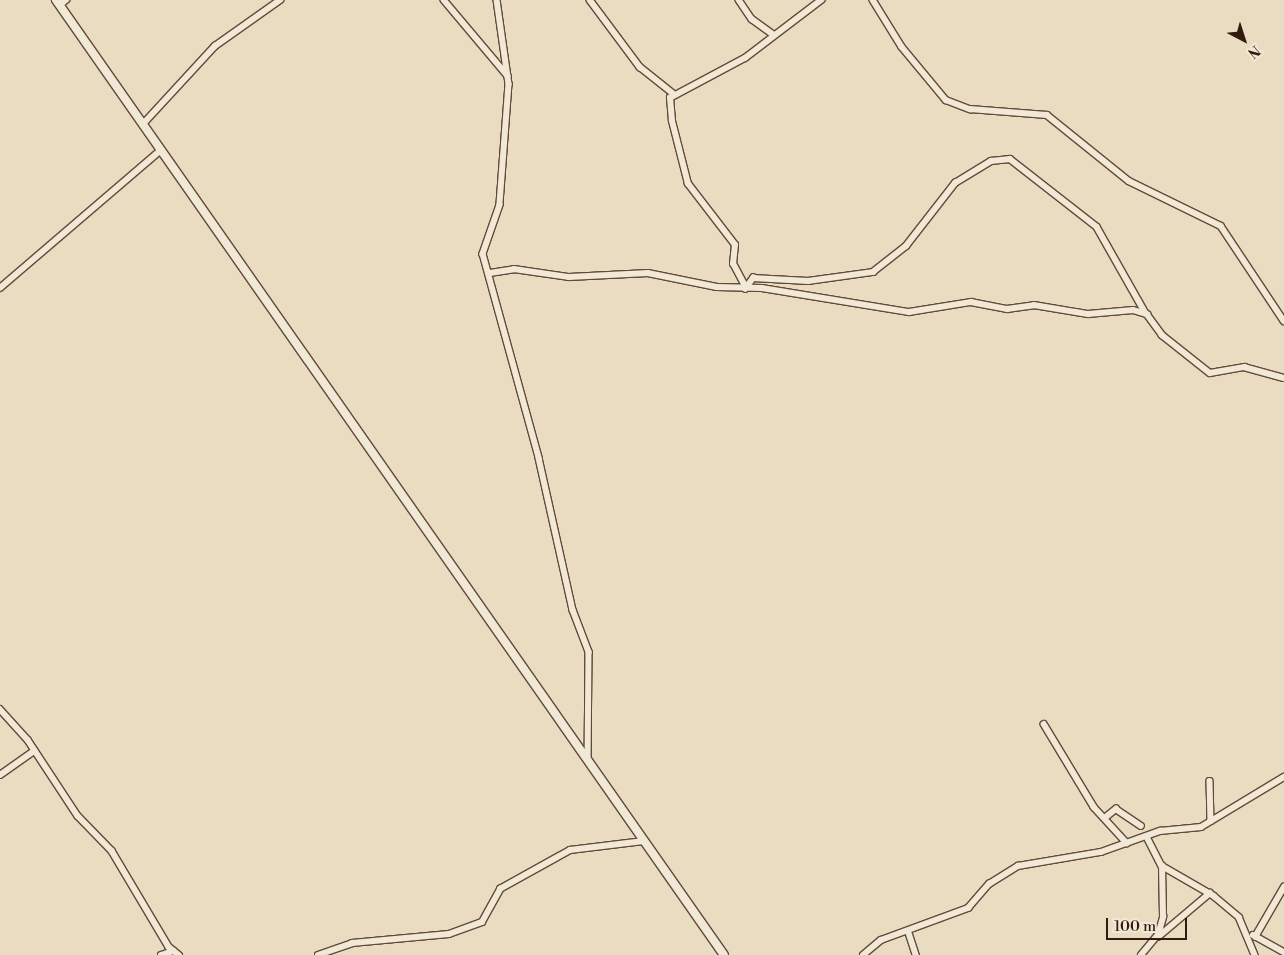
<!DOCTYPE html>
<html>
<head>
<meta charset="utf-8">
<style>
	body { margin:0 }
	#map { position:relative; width:1284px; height:955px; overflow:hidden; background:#eadcc0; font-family:"Libre Bodoni",serif }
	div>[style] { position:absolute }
	.roads { filter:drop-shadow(1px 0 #624a3b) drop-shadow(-1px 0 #624a3b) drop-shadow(0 1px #624a3b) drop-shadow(0 -1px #624a3b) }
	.street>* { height:5.5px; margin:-2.75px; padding:0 2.75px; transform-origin:2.75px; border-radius:2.75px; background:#f1e8d6 }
	.secondary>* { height:8px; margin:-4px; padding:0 4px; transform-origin:4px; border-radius:4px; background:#f1e8d6 }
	span { translate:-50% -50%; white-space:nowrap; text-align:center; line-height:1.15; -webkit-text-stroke:5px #f1e8d6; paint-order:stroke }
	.north { position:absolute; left:1219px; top:15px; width:50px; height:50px; -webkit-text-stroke:4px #f1e8d6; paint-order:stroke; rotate:140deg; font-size:14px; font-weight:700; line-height:20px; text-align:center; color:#34190f }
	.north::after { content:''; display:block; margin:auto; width:18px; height:22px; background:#34190f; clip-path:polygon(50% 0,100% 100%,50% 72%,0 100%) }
	.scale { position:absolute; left:1106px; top:918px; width:81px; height:22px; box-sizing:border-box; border:2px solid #34190f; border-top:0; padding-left:6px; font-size:15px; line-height:18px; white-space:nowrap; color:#34190f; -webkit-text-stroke:4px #f1e8d6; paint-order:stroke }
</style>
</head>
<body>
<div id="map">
	<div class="roads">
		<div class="street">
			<div style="left:444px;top:0;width:99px;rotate:49.9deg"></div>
			<div style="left:497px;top:0;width:85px;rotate:81.9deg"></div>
			<div style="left:509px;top:84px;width:121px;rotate:94.3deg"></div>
			<div style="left:500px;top:205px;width:52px;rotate:109.1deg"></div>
			<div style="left:483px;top:254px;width:212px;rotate:74.6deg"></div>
			<div style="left:539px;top:458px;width:156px;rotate:77.4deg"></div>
			<div style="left:573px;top:610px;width:45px;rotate:69.1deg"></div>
			<div style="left:589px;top:652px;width:105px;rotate:90.5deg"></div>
			<div style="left:590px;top:0;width:84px;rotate:53.3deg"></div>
			<div style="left:640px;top:67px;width:43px;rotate:38.5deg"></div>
			<div style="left:739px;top:0;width:23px;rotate:56deg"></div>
			<div style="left:752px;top:19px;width:26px;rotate:36deg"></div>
			<div style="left:873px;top:0;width:55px;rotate:58.3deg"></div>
			<div style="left:902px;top:47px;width:69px;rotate:50.3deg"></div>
			<div style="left:946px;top:100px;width:26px;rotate:21deg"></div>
			<div style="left:970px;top:109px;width:77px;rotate:4.5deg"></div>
			<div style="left:1047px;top:115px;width:105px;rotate:38.8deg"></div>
			<div style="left:1129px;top:181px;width:102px;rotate:26.1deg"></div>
			<div style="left:1221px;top:226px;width:114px;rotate:56.4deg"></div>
			<div style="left:60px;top:5px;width:8px;rotate:-40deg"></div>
			<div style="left:143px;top:124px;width:106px;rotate:-47.3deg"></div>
			<div style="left:215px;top:46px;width:80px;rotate:-35.3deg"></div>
			<div style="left:490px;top:273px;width:24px;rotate:-9deg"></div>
			<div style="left:514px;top:269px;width:56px;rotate:8.3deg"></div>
			<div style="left:569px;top:277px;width:79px;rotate:-2.9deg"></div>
			<div style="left:648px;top:273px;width:70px;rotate:11.5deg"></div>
			<div style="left:717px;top:287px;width:45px;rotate:1.3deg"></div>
			<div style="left:762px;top:288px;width:149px;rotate:9.3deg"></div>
			<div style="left:909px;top:312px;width:63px;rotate:-9.2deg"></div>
			<div style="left:971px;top:302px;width:37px;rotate:11deg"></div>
			<div style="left:1007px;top:309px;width:27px;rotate:-8deg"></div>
			<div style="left:1034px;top:305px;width:55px;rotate:9.5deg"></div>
			<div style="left:1088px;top:314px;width:45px;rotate:-5.1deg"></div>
			<div style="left:1133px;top:310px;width:15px;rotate:16deg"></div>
			<div style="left:1147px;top:314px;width:26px;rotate:54deg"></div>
			<div style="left:1162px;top:335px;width:61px;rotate:38.4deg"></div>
			<div style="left:1210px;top:373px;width:35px;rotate:-10deg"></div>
			<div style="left:1244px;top:367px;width:41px;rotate:15.4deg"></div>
			<div style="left:0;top:288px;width:212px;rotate:-40.6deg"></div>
			<div style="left:746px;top:288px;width:27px;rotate:-118deg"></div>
			<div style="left:733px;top:264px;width:19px;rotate:-84deg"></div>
			<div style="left:735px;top:245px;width:77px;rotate:-127.6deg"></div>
			<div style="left:688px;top:184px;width:65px;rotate:-104.3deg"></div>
			<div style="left:672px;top:121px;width:23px;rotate:-95deg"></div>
			<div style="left:670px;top:98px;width:85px;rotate:-28.1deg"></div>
			<div style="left:745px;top:58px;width:96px;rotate:-37.3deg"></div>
			<div style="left:745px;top:289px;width:14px;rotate:-54deg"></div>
			<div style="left:753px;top:278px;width:55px;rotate:3.1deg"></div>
			<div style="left:808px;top:281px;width:66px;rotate:-7.9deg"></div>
			<div style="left:873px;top:272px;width:42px;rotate:-38.2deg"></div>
			<div style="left:906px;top:246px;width:80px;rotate:-52.1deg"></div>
			<div style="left:955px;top:183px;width:42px;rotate:-31.4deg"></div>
			<div style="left:991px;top:161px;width:19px;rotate:-6deg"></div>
			<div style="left:1010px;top:159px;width:110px;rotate:38deg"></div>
			<div style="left:1097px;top:227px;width:98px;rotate:60.5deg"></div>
			<div style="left:0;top:709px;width:42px;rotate:47.9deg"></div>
			<div style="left:28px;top:740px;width:91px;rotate:56.7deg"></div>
			<div style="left:78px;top:816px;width:49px;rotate:45.8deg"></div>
			<div style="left:112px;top:851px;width:112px;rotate:59.3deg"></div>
			<div style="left:169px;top:947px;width:13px;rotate:39deg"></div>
			<div style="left:1044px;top:724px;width:97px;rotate:58.9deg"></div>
			<div style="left:1094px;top:807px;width:49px;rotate:47.5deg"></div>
			<div style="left:0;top:775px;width:42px;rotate:-35.2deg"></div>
			<div style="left:1210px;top:781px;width:40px;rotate:88.6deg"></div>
			<div style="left:1106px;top:817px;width:13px;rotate:-39deg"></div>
			<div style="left:1116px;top:809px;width:30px;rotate:34deg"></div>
			<div style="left:1147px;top:837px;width:33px;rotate:63deg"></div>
			<div style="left:1162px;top:866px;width:60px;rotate:30deg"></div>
			<div style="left:1214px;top:896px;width:33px;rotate:40deg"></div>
			<div style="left:1239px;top:917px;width:41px;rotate:67.2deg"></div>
			<div style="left:909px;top:933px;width:23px;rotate:72deg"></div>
			<div style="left:1253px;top:935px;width:35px;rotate:29deg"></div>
			<div style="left:1158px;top:937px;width:68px;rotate:-40.2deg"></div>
			<div style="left:1255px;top:937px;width:58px;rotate:-59.9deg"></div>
			<div style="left:161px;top:955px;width:13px;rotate:-18deg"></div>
			<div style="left:318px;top:955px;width:36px;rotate:-19deg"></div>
			<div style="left:352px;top:943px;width:97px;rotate:-5.3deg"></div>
			<div style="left:449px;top:934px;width:35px;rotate:-20deg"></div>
			<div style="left:482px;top:922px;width:38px;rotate:-61deg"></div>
			<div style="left:500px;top:889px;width:80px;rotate:-29.1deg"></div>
			<div style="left:570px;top:850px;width:74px;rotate:-7deg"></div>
			<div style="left:863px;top:955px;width:23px;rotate:-40deg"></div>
			<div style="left:881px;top:940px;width:93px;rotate:-20.2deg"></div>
			<div style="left:968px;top:908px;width:32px;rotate:-49deg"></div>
			<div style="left:989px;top:884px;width:34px;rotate:-32deg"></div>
			<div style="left:1018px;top:866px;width:84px;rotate:-9.6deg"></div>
			<div style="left:1101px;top:852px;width:63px;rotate:-19.6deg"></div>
			<div style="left:1160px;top:831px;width:41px;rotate:-5.6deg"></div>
			<div style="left:1201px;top:827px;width:97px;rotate:-31.1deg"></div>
			<div style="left:1141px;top:955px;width:26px;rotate:-50deg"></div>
			<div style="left:1158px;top:935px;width:19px;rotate:-74deg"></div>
			<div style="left:1163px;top:917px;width:51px;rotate:-91.1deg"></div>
		</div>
		<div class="secondary">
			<div style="left:56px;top:0;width:1165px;rotate:55.03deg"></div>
		</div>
	</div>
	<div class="north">N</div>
	<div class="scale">100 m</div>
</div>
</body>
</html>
